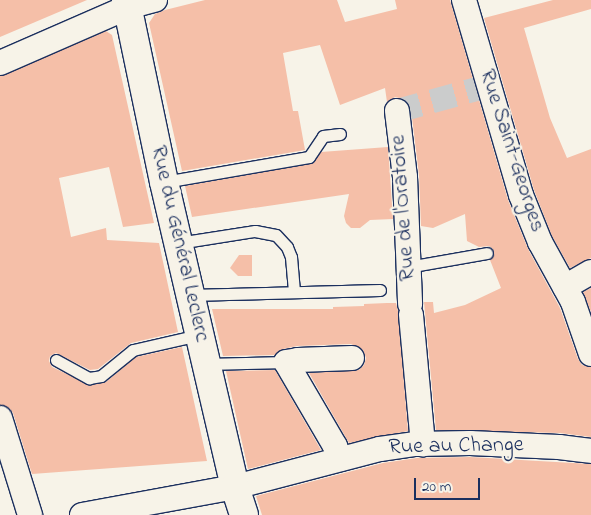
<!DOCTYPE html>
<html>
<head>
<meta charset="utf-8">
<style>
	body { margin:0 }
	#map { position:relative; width:591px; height:515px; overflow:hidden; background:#f7f3e8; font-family:"Indie Flower",sans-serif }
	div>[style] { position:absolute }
	.building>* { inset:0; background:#f5bfa8 }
	.street-tunnel>* { height:24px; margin-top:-12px; transform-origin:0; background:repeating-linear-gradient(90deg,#cbcccc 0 24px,transparent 0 36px) }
	.roads { filter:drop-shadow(1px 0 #1b2f5e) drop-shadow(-1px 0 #1b2f5e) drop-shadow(0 1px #1b2f5e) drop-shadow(0 -1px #1b2f5e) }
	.lane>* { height:11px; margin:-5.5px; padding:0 5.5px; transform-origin:5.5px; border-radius:5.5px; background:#f7f3e8 }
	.street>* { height:24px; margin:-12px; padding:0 12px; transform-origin:12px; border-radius:12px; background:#f7f3e8 }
	.secondary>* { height:28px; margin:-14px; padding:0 14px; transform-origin:14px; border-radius:14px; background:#f7f3e8 }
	span { translate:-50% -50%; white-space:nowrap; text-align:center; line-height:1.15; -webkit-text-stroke:4.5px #f7f3e8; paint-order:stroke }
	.street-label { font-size:22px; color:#1b2f5e }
	.scale { position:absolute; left:414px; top:478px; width:66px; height:22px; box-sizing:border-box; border:2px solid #1b2f5e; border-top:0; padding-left:6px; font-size:15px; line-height:18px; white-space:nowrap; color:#1b2f5e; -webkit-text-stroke:4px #f7f3e8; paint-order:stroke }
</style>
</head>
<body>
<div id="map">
	<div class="building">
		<div style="clip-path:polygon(0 0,87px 0,0 37px)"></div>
		<div style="clip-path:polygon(205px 0,337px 0,345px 22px,397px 9px,395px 0,450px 0,508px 200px,528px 249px,560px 308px,578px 359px,582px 365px,591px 367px,591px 437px,560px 433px,436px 430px,424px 302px,433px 302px,434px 313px,465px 305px,501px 288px,490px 260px,494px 255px,493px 249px,489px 246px,479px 247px,467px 241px,465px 214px,433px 228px,421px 226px,419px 175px,411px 109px,403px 99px,395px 97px,387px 102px,385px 88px,340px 105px,320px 45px,283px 53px,293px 111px,298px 111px,305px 150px,182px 171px,149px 23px,155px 14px,165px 10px)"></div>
		<div style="clip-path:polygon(553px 0,591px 0,591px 9px,524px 28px,550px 118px,567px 158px,591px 149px,591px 258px,570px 268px,552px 236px,534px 190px,484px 18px)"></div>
		<div style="clip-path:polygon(106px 31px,112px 35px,154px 223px,123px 227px,109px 167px,59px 178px,71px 237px,106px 228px,107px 240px,159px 243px,178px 332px,131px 343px,98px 369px,90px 370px,56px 353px,50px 356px,49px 361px,52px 367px,90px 385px,106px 382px,136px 357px,182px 347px,207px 461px,32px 474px,13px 413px,9px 408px,0 405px,0 76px)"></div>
		<div style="clip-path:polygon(388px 147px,393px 219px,370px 220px,360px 228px,351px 228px,346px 223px,344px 216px,349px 194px,192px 217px,185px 186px,310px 164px,321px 152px)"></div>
		<div style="clip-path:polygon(239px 255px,252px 255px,252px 276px,238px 276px,230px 268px)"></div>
		<div style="clip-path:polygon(591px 288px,591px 312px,583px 292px)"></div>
		<div style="clip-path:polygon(387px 303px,396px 303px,398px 311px,408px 431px,349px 443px,309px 373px,359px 370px,364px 365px,366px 358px,363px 350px,351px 344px,297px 346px,283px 349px,275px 355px,223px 356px,212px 309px,333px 309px,333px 307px,364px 306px,364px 304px)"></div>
		<div style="clip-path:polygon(275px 370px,321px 450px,248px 469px,226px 371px)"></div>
		<div style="clip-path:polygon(470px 457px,591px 464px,591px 515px,262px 515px,256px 496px,383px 463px,417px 458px)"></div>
	</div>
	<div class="street-tunnel">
		<div style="left:397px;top:111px;width:94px;rotate:-15.4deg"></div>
	</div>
	<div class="roads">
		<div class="lane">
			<div style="left:164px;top:182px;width:147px;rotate:-9.8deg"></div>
			<div style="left:309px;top:157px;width:25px;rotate:-56deg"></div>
			<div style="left:323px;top:136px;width:17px;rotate:-7deg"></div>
			<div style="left:178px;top:243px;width:78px;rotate:-8.9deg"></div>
			<div style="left:255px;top:231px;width:21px;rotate:11deg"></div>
			<div style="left:276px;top:235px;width:16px;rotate:47deg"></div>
			<div style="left:287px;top:247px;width:11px;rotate:68deg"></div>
			<div style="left:291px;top:257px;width:35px;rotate:85deg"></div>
			<div style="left:408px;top:267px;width:80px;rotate:-10deg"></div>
			<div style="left:190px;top:295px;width:190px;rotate:-1.5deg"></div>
			<div style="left:56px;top:360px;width:38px;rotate:29deg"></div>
			<div style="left:89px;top:378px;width:12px;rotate:-9deg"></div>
			<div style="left:101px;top:376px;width:41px;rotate:-39.1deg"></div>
			<div style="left:133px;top:350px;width:68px;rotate:-12.8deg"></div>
			<div style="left:206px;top:364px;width:80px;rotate:-1.4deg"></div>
		</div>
		<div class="street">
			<div style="left:464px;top:0;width:203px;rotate:73.7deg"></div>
			<div style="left:521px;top:195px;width:51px;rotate:68deg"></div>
			<div style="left:540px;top:242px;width:68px;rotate:61.2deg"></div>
			<div style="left:573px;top:302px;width:55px;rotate:70.9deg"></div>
			<div style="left:0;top:63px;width:140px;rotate:-23.6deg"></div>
			<div style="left:128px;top:7px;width:28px;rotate:-15deg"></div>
			<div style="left:397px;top:111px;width:66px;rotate:83.1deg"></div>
			<div style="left:405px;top:177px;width:127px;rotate:87.7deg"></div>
			<div style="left:565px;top:287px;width:30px;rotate:-30deg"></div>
			<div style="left:411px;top:315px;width:130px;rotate:84.7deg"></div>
			<div style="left:0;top:418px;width:102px;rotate:72.8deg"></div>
			<div style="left:340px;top:459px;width:14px;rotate:-111deg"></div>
			<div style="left:335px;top:446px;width:97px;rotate:-120.3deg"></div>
			<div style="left:286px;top:362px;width:12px;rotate:-9deg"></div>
			<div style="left:298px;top:360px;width:54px;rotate:-2.1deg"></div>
			<div style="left:82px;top:515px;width:156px;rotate:-10.4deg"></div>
			<div style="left:235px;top:487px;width:150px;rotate:-14.7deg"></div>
			<div style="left:380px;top:449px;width:36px;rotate:-8deg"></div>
			<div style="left:416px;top:444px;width:54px;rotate:-1.1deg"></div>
			<div style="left:470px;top:443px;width:89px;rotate:2.6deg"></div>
			<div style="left:559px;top:447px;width:32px;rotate:7deg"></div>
		</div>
		<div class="secondary">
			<div style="left:126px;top:0;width:186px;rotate:78.2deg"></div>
			<div style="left:164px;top:182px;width:313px;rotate:76.9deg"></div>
			<div style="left:235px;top:487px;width:29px;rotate:72deg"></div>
		</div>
	</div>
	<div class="street-label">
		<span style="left:511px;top:151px;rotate:72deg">Rue Saint-Georges</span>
		<span style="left:404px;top:208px;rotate:-94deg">Rue de l'Oratoire</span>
		<span style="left:179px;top:244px;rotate:77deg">Rue du Général Leclerc</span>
		<span style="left:456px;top:447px;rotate:-1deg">Rue au Change</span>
	</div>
	<div class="scale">20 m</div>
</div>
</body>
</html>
